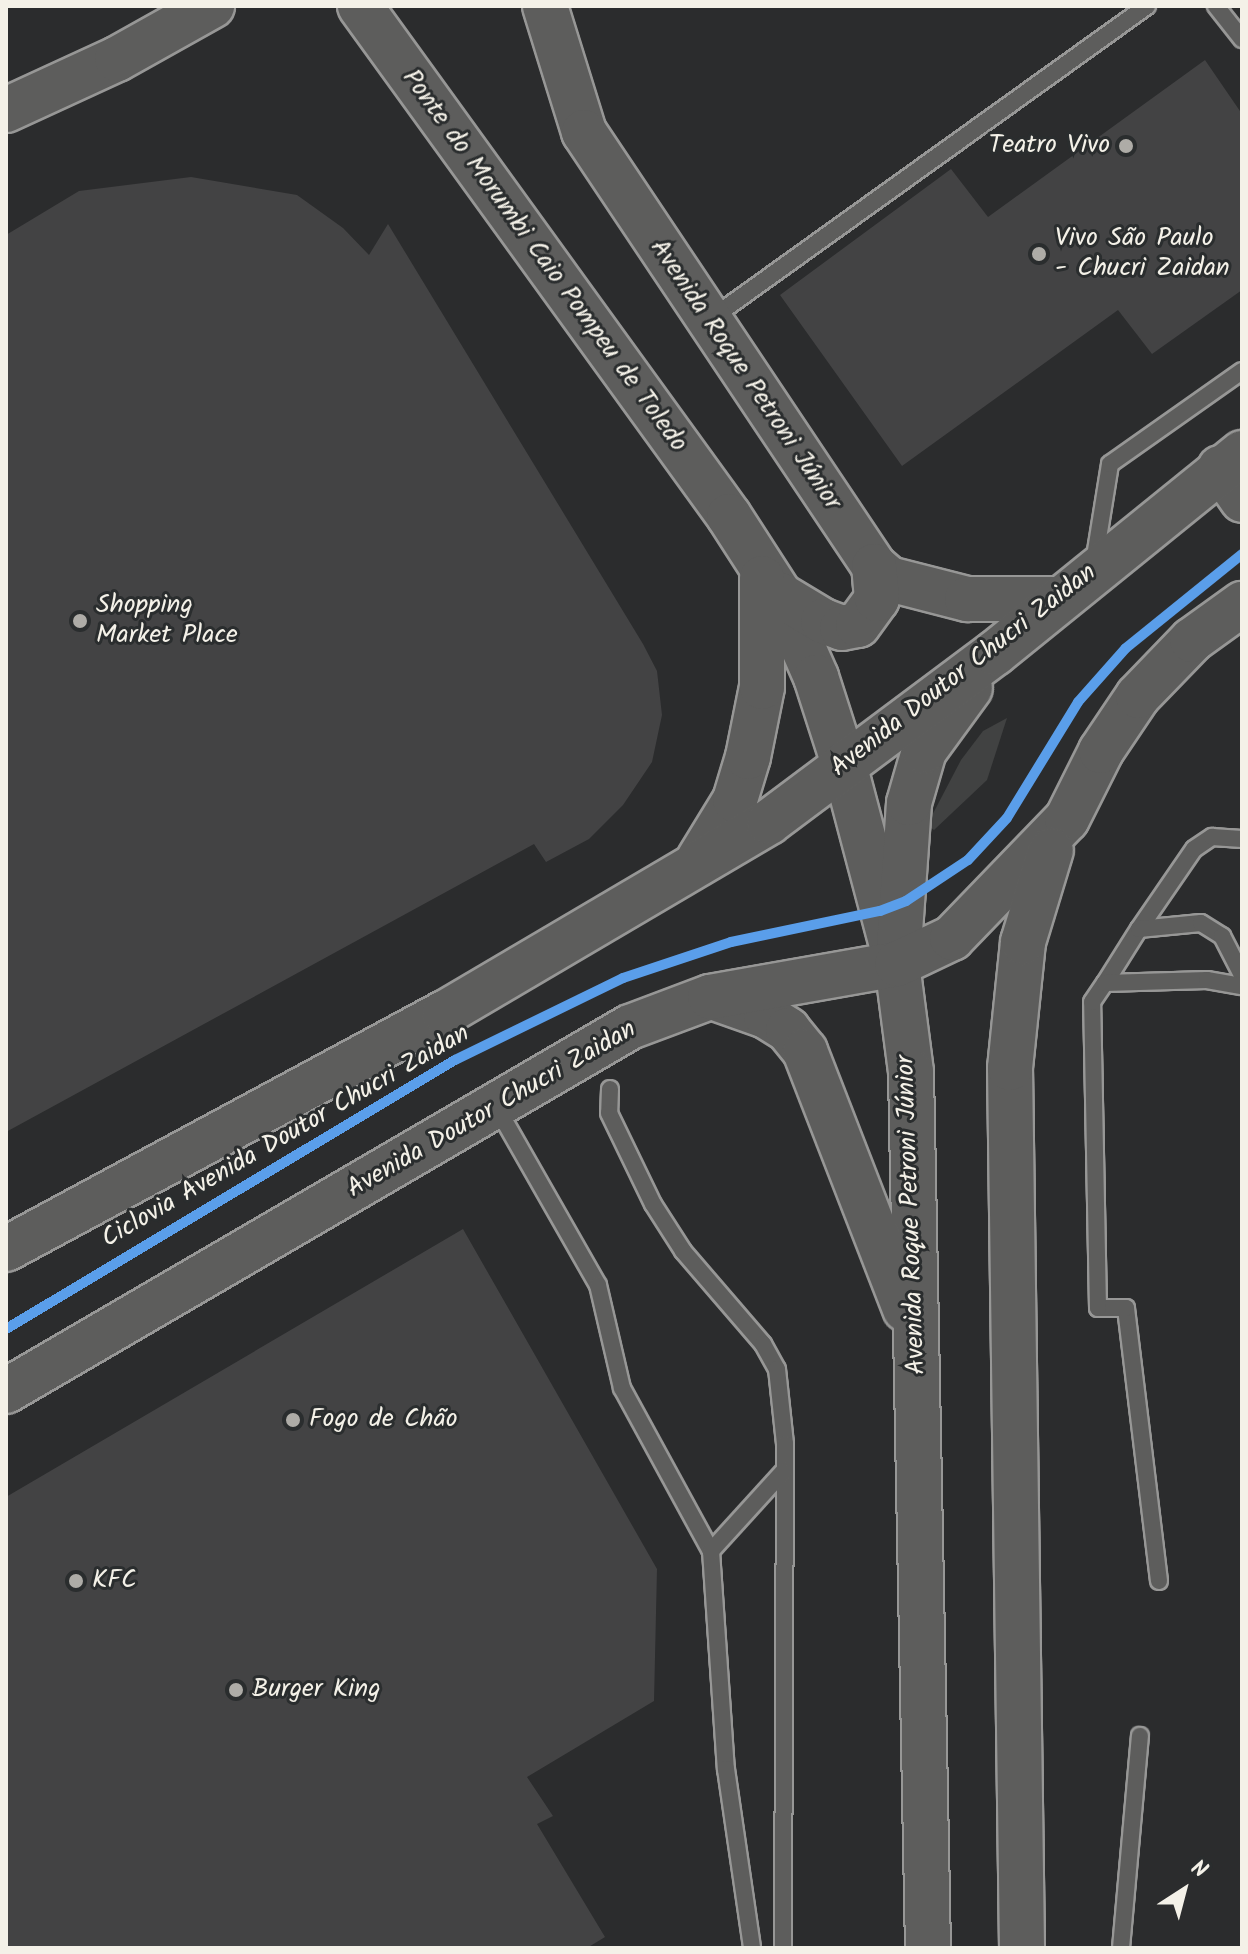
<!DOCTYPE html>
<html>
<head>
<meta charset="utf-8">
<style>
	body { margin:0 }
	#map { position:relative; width:1248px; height:1954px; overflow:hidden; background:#2b2c2d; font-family:Kalam,sans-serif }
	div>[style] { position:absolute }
	.green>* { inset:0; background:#414242 }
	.building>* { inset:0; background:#434344 }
	.roads { filter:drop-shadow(2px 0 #979796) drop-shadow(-2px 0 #979796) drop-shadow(0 2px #979796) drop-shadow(0 -2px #979796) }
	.lane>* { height:16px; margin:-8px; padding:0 8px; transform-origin:8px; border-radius:8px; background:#5d5d5c }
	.secondary>* { height:44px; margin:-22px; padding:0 22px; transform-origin:22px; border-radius:22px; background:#5d5d5c }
	.primary>* { height:44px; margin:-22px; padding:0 22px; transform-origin:22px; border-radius:22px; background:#5d5d5c }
	.highway>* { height:44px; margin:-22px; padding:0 22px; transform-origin:22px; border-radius:22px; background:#5d5d5c }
	.cycleway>* { height:10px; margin:-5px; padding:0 5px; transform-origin:5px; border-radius:5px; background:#5a9eea }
	.dots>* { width:22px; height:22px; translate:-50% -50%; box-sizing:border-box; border:4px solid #2a2d2e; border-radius:50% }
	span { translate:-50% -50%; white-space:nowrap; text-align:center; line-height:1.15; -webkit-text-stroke:6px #2a2d2e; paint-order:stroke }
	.poi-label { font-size:26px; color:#f4f1e8 }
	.right { translate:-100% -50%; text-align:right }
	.left { translate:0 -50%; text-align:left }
	.street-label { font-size:26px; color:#f4f1e8 }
	.frame { position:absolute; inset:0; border:8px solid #f4f1e8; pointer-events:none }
	.north { position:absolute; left:1144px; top:1850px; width:80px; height:80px; -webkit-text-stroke:6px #2a2d2e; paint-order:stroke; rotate:36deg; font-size:22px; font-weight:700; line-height:32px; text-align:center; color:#f4f1e8 }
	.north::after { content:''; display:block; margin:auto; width:28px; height:36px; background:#f4f1e8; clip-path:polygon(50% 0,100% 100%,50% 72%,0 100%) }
</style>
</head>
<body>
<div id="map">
	<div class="green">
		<div style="clip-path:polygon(1007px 718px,987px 780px,934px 830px,927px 825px,961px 760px,983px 731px)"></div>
	</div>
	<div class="building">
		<div style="clip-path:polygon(1205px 60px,1242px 114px,1242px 290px,1152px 354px,1118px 310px,902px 466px,780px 295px,951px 169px,988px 217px)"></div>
		<div style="clip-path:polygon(191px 177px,297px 195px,343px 228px,369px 255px,388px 224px,643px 644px,657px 671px,662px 715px,652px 762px,623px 805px,589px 839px,546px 862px,534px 844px,6px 1132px,6px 235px,79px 191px)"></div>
		<div style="clip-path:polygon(463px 1229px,657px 1569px,654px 1701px,527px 1777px,553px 1816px,537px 1824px,605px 1937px,587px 1948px,6px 1948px,6px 1497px)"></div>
	</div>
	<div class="roads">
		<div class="lane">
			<div style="left:1216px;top:6px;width:42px;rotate:51.8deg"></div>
			<div style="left:709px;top:320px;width:539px;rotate:-35.64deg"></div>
			<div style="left:1094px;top:563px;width:100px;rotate:-80.8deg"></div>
			<div style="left:1110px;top:464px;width:161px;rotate:-35.2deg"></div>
			<div style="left:1139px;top:929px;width:97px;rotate:-55.5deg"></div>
			<div style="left:1194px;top:849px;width:22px;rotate:-34deg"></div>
			<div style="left:1212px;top:837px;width:30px;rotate:4deg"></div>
			<div style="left:1105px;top:983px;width:64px;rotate:-57.8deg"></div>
			<div style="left:1139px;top:929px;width:62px;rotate:-5.5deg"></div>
			<div style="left:1201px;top:923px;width:25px;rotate:32deg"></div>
			<div style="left:1222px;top:936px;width:44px;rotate:62.9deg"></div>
			<div style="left:610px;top:1089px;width:24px;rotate:92deg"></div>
			<div style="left:609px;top:1113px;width:101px;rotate:64.2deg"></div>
			<div style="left:653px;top:1204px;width:56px;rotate:57.4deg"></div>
			<div style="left:683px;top:1251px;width:123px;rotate:49.3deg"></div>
			<div style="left:763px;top:1344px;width:29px;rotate:61deg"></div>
			<div style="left:777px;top:1369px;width:75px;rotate:83.9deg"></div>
			<div style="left:785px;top:1444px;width:504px;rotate:90.23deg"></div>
			<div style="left:497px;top:1108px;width:204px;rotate:60.3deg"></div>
			<div style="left:598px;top:1285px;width:106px;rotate:76.9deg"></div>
			<div style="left:622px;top:1388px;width:186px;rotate:61.4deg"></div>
			<div style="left:711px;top:1551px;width:219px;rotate:86.1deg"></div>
			<div style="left:726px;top:1769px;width:181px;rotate:81.7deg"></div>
			<div style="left:711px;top:1551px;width:107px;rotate:-47.7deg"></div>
			<div style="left:1159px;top:1581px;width:275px;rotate:-96.9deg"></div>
			<div style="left:1126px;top:1308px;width:28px;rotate:180deg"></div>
			<div style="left:1098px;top:1308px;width:306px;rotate:-91.1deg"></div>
			<div style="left:1092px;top:1002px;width:23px;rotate:-56deg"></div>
			<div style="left:1105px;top:983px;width:102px;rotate:-1.7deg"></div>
			<div style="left:1207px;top:980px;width:36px;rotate:10deg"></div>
			<div style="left:1121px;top:1948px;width:213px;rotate:-84.9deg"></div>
		</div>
		<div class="secondary">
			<div style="left:1220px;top:468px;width:39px;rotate:55deg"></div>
		</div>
		<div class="primary">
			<div style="left:360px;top:6px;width:629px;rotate:54.11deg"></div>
			<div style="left:729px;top:516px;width:94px;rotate:57.2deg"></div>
			<div style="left:780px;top:595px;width:90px;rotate:66.3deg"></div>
			<div style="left:816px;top:677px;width:91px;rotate:72.2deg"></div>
			<div style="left:844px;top:764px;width:207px;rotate:75.2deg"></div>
			<div style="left:897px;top:964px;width:109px;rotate:82.6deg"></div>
			<div style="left:911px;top:1072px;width:876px;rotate:88.89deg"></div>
			<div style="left:545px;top:6px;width:132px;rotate:72.8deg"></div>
			<div style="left:584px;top:132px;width:522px;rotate:56.25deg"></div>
			<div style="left:874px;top:566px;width:20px;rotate:41deg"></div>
			<div style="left:889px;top:579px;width:81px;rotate:14.4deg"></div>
			<div style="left:967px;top:599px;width:93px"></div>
			<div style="left:780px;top:595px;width:50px;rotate:31.2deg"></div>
			<div style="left:823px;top:621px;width:20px;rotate:20deg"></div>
			<div style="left:842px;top:628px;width:16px;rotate:-11deg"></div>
			<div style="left:858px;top:625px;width:32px;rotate:-54deg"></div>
			<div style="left:877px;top:599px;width:33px;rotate:-95deg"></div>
			<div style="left:699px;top:859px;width:69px;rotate:-58.6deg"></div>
			<div style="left:735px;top:800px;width:45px;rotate:-73.2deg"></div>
			<div style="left:748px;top:757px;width:71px;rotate:-78.7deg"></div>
			<div style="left:762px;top:687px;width:109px;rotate:-90deg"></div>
			<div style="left:899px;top:946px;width:143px;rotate:-86deg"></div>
			<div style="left:909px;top:803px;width:54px;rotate:-73.9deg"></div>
			<div style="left:924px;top:751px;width:78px;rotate:-53.9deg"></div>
			<div style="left:712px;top:997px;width:57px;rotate:19.4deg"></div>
			<div style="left:766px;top:1016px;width:26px;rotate:32deg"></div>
			<div style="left:788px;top:1030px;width:27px;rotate:51deg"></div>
			<div style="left:805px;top:1051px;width:277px;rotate:68.8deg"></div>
			<div style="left:6px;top:1249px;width:498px;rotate:-28.3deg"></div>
			<div style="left:445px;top:1013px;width:376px;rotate:-30.5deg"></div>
			<div style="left:769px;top:822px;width:282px;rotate:-36.8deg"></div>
			<div style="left:995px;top:653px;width:318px;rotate:-39deg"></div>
			<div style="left:6px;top:1391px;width:722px;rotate:-30.26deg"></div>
			<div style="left:630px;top:1027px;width:85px;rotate:-20.6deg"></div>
			<div style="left:710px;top:997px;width:190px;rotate:-10deg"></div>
			<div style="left:897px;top:964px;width:61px;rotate:-25.3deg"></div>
			<div style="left:952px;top:938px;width:165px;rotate:-46deg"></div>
			<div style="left:1067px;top:819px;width:76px;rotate:-63.4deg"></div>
			<div style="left:1101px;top:751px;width:66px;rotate:-56.1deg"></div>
			<div style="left:1138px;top:696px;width:78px;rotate:-46deg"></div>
			<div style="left:1192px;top:640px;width:62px;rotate:-35.8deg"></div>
			<div style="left:1022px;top:1948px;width:880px;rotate:-90.78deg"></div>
			<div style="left:1010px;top:1068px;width:127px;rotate:-84.1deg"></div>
			<div style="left:1023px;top:942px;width:96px;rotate:-73.1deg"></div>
		</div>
		<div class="highway">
			<div style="left:6px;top:110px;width:122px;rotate:-24.7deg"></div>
			<div style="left:117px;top:59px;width:109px;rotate:-29.2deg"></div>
		</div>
	</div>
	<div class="cycleway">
		<div style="left:6px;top:1329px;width:523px;rotate:-30.93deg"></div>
		<div style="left:455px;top:1060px;width:187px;rotate:-26deg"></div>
		<div style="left:623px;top:978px;width:114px;rotate:-18.4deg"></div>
		<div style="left:731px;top:942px;width:152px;rotate:-11.8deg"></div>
		<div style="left:880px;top:911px;width:28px;rotate:-21deg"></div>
		<div style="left:906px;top:901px;width:74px;rotate:-33.5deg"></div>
		<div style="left:968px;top:860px;width:57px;rotate:-47.1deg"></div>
		<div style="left:1007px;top:818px;width:136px;rotate:-58.5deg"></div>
		<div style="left:1078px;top:702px;width:72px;rotate:-48.4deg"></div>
		<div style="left:1126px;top:648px;width:149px;rotate:-39deg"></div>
	</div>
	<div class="dots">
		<div style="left:1126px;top:146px;background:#aeaca7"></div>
		<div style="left:1039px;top:254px;background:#aeaca7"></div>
		<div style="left:80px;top:621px;background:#aeaca7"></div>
		<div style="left:293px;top:1420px;background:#aeaca7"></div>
		<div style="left:76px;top:1581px;background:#aeaca7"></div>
		<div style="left:236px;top:1690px;background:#aeaca7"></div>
	</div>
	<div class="poi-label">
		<span class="right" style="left:1110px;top:146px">Teatro Vivo</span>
		<span class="left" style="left:1055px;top:254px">Vivo São Paulo<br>- Chucri Zaidan</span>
		<span class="left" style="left:96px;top:621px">Shopping<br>Market Place</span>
		<span class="left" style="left:309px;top:1420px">Fogo de Chão</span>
		<span class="left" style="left:92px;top:1581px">KFC</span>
		<span class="left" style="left:252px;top:1690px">Burger King</span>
	</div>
	<div class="street-label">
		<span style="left:544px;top:261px;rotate:54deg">Ponte do Morumbi Caio Pompeu de Toledo</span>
		<span style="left:745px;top:375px;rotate:56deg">Avenida Roque Petroni Júnior</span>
		<span style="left:964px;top:671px;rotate:-38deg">Avenida Doutor Chucri Zaidan</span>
		<span style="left:492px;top:1110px;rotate:-30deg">Avenida Doutor Chucri Zaidan</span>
		<span style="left:286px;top:1137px;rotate:-30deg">Ciclovia Avenida Doutor Chucri Zaidan</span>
		<span style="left:912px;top:1215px;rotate:-92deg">Avenida Roque Petroni Júnior</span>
	</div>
	<div class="frame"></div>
	<div class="north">N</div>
</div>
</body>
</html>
